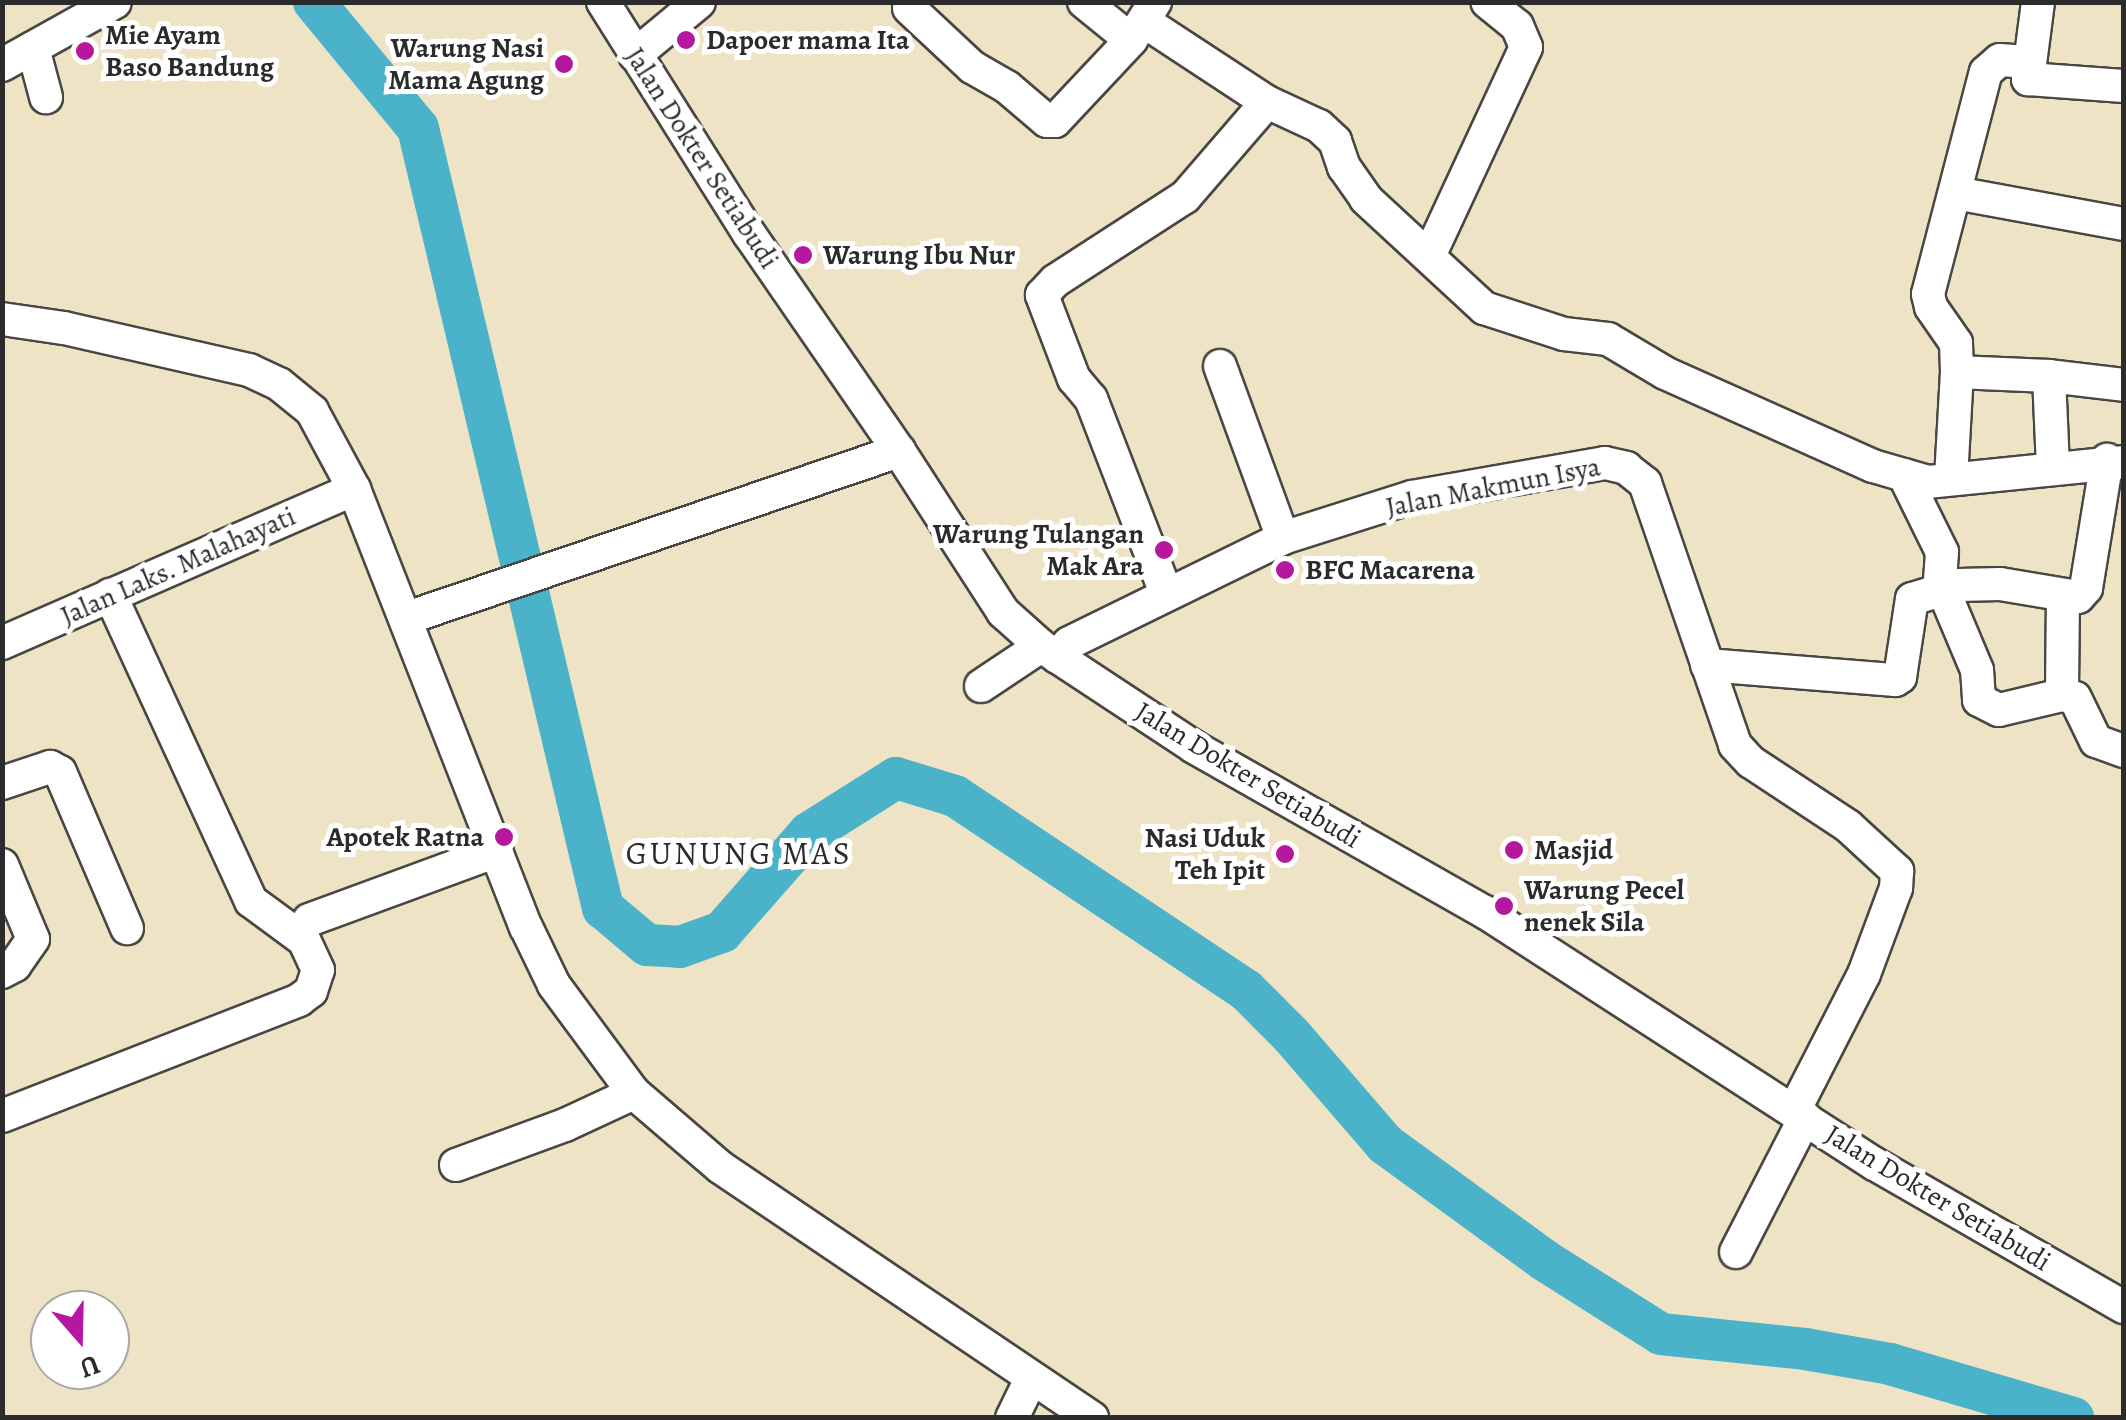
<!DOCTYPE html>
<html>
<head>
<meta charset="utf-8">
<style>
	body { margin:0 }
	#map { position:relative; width:2126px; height:1420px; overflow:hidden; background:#efe3c5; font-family:Alegreya,serif }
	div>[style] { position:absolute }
	.river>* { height:42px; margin:-21px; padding:0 21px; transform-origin:21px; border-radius:21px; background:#4ab2c9 }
	.roads { filter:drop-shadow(2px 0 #484742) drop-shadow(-2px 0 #484742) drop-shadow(0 2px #484742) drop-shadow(0 -2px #484742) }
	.minor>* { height:32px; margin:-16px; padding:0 16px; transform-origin:16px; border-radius:16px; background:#fff }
	.dots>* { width:28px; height:28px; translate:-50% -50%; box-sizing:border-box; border:5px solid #fff; border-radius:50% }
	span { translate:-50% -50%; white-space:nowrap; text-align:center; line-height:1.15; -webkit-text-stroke:10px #fff; paint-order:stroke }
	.poi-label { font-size:28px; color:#2b2b2b; font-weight:700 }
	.left { translate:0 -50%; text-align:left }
	.right { translate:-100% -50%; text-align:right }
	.street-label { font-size:28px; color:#2b2b2b }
	.quarter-label { font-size:32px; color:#2b2b2b; letter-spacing:2.5px }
	.frame { position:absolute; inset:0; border:5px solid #2b2b2b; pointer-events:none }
	.north { position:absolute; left:30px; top:1290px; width:100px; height:100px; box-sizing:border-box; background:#fff; border:2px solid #aaa; border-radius:50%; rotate:160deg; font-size:28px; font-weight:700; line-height:40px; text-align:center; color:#2b2b2b }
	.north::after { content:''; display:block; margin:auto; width:35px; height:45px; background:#b5179e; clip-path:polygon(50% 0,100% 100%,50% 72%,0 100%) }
</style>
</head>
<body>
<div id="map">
	<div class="river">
		<div style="left:314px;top:2px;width:163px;rotate:50.5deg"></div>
		<div style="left:418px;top:128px;width:802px;rotate:76.66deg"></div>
		<div style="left:603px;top:908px;width:57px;rotate:40.1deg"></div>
		<div style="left:647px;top:945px;width:33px;rotate:3deg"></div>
		<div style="left:680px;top:947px;width:45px;rotate:-19.7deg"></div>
		<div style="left:722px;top:932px;width:132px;rotate:-48.7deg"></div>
		<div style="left:809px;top:833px;width:103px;rotate:-32.3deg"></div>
		<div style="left:896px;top:778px;width:62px;rotate:17deg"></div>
		<div style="left:955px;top:796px;width:350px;rotate:33.7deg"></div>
		<div style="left:1246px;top:990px;width:64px;rotate:45deg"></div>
		<div style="left:1291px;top:1035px;width:144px;rotate:49.2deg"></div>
		<div style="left:1385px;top:1144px;width:197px;rotate:36.1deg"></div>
		<div style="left:1544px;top:1260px;width:138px;rotate:32.3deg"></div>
		<div style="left:1661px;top:1334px;width:145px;rotate:5.9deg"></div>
		<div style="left:1805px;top:1349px;width:86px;rotate:10deg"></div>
		<div style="left:1890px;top:1364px;width:191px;rotate:16.4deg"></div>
	</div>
	<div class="roads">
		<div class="minor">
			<div style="left:603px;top:2px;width:275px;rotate:57.8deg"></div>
			<div style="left:750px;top:235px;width:262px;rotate:55.4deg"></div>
			<div style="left:899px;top:451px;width:192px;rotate:57.1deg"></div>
			<div style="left:1003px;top:612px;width:51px;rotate:41.8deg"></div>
			<div style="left:1041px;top:646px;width:183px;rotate:33.4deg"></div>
			<div style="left:1194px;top:747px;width:335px;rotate:29.6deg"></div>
			<div style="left:1485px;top:912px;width:464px;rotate:32.9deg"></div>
			<div style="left:1875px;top:1164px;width:287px;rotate:29.9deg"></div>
			<div style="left:1084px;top:2px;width:60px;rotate:39deg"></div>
			<div style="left:2038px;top:2px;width:78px;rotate:97.4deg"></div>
			<div style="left:2028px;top:79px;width:96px;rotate:4.2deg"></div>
			<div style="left:909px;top:8px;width:86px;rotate:43.1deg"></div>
			<div style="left:972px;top:67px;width:40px;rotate:29.7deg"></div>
			<div style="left:1007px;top:87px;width:52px;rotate:40.4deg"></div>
			<div style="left:1047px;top:121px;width:8px"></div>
			<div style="left:1055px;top:121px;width:111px;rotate:-46.8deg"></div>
			<div style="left:1131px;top:40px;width:45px;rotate:-57.7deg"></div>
			<div style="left:1145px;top:22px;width:146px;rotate:33.3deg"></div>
			<div style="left:1267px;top:102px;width:57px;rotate:24.8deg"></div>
			<div style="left:1319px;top:126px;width:22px;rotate:43deg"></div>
			<div style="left:1335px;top:141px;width:28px;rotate:71deg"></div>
			<div style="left:1344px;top:167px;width:39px;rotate:55deg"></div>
			<div style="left:1366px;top:199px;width:161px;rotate:42.7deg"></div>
			<div style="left:1484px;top:308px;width:84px;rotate:18deg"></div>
			<div style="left:1564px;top:334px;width:44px;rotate:6.5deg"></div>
			<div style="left:1608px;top:339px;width:66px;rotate:30.8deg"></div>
			<div style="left:1665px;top:373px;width:228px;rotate:24.1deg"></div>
			<div style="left:1873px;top:466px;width:57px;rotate:16.2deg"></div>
			<div style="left:1928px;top:482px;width:197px;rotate:-5.8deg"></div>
			<div style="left:33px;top:48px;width:51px;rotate:75.1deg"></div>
			<div style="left:635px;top:55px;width:83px;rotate:-39.6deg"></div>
			<div style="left:2px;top:65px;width:129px;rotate:-29.1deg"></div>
			<div style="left:1955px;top:193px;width:172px;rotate:10.4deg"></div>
			<div style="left:1430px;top:254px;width:228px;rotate:-65.1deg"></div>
			<div style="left:1526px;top:47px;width:23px;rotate:-113deg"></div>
			<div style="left:1517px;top:26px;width:38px;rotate:-141deg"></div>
			<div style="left:2px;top:319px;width:63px;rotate:8.3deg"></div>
			<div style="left:64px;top:328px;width:190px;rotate:12.8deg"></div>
			<div style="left:249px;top:370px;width:33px;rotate:25deg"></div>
			<div style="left:279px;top:384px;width:43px;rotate:39.3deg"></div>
			<div style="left:312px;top:411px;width:89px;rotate:61.7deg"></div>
			<div style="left:354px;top:489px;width:471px;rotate:68.6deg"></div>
			<div style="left:526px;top:927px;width:64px;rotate:64.2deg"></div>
			<div style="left:554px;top:985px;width:134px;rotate:53.5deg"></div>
			<div style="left:634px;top:1093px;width:113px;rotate:40.7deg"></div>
			<div style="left:720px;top:1167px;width:449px;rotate:34deg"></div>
			<div style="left:1220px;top:366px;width:183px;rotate:69.9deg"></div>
			<div style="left:1957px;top:372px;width:29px;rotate:-92deg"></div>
			<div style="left:1956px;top:343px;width:44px;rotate:-124.8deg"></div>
			<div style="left:1931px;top:307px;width:13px;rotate:-103deg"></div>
			<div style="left:1928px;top:294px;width:229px;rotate:-75.4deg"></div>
			<div style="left:1986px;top:72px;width:18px;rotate:-41deg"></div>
			<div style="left:2000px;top:60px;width:30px;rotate:4deg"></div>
			<div style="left:2049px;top:376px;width:76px;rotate:6.8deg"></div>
			<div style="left:1904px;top:475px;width:86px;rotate:63.7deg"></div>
			<div style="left:1942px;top:552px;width:30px;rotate:94deg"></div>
			<div style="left:1940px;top:582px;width:95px;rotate:67.2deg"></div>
			<div style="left:1977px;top:670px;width:30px;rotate:86deg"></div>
			<div style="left:1979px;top:700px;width:22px;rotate:27deg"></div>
			<div style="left:1999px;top:710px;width:65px;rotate:-13.4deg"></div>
			<div style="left:1951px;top:479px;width:107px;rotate:-86.8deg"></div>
			<div style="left:1957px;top:372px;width:92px;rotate:2.5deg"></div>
			<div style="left:2049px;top:376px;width:91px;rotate:87.5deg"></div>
			<div style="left:1166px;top:593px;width:208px;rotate:-111.1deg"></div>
			<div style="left:1091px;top:399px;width:26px;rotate:-130deg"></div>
			<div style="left:1074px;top:379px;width:90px;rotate:-110.9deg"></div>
			<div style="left:1042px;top:295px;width:19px;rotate:-47deg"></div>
			<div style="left:1055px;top:281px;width:155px;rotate:-32.9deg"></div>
			<div style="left:1185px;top:197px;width:125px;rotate:-49.2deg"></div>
			<div style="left:2063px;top:595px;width:100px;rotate:90.6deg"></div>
			<div style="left:2062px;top:695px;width:13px;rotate:13deg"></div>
			<div style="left:2075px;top:698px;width:48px;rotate:64deg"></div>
			<div style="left:2096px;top:741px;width:30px;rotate:20deg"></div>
			<div style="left:407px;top:618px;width:520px;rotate:-18.75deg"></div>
			<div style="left:2px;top:643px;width:384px;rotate:-23.6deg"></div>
			<div style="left:1057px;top:657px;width:18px;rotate:-49deg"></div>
			<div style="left:1069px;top:643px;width:238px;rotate:-26.1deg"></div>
			<div style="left:1283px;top:538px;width:135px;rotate:-17.6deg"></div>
			<div style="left:1412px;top:497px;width:196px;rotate:-10deg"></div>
			<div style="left:1605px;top:463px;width:22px;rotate:13deg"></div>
			<div style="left:1626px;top:468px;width:24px;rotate:38deg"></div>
			<div style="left:1645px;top:483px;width:277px;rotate:71deg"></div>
			<div style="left:1735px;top:745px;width:23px;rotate:47deg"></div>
			<div style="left:1751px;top:762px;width:116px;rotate:33.4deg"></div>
			<div style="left:1848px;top:826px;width:67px;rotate:42.6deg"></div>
			<div style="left:1897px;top:871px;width:17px;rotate:93deg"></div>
			<div style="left:1896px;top:888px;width:92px;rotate:110.4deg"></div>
			<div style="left:1864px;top:974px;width:154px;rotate:117.1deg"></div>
			<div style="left:1707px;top:665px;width:189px;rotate:4.6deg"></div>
			<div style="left:1895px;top:680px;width:6px;rotate:-31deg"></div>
			<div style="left:1900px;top:677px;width:79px;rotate:-81.3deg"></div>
			<div style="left:1912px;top:599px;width:48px;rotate:-16.9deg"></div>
			<div style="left:1958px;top:585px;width:42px;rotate:-1.4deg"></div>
			<div style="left:2000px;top:584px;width:79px;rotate:9.5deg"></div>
			<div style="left:2078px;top:597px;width:12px;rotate:-48deg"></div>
			<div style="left:2086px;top:588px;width:130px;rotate:-80.7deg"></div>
			<div style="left:981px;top:686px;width:72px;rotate:-33.7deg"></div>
			<div style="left:2px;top:783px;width:51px;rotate:-18.4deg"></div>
			<div style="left:50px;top:767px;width:11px;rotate:27deg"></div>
			<div style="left:60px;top:772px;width:170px;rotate:66.8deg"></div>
			<div style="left:2px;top:865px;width:80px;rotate:67.3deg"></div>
			<div style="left:33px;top:939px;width:32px;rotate:125deg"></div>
			<div style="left:15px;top:965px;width:15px;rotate:152deg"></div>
			<div style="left:309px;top:920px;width:200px;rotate:-20.2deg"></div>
			<div style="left:2px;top:1116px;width:319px;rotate:-21.3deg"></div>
			<div style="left:299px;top:1000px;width:15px;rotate:-37deg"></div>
			<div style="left:311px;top:991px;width:22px;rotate:-72deg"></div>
			<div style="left:318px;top:970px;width:33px;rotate:-115deg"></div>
			<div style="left:304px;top:940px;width:66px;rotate:-143.7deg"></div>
			<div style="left:251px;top:901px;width:337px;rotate:-114.7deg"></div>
			<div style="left:456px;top:1165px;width:116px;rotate:-20.2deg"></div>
			<div style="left:565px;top:1125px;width:76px;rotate:-24.9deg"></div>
			<div style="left:1736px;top:1252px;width:151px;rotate:-62.8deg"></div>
			<div style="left:1012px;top:1418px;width:43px;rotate:-64deg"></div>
		</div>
	</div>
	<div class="dots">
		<div style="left:686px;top:40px;background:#b5179e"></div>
		<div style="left:85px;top:51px;background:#b5179e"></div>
		<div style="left:564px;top:64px;background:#b5179e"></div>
		<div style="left:803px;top:255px;background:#b5179e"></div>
		<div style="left:1164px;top:550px;background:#b5179e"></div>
		<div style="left:1285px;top:570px;background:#b5179e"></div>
		<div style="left:504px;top:837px;background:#b5179e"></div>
		<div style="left:1514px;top:850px;background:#b5179e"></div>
		<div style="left:1285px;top:854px;background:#b5179e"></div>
		<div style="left:1504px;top:906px;background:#b5179e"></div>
	</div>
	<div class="poi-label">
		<span class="left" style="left:105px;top:51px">Mie Ayam<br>Baso Bandung</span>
		<span class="left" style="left:706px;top:40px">Dapoer mama Ita</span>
		<span class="right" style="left:544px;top:64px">Warung Nasi<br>Mama Agung</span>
		<span class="left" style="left:823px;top:255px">Warung Ibu Nur</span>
		<span class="right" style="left:1144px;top:550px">Warung Tulangan<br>Mak Ara</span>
		<span class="left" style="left:1305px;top:570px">BFC Macarena</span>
		<span class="right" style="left:484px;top:837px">Apotek Ratna</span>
		<span class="right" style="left:1265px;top:854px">Nasi Uduk<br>Teh Ipit</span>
		<span class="left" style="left:1534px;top:850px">Masjid</span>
		<span class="left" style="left:1524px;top:906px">Warung Pecel<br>nenek Sila</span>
	</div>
	<div class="street-label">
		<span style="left:702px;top:158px;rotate:57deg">Jalan Dokter Setiabudi</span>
		<span style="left:1493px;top:487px;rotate:-11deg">Jalan Makmun Isya</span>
		<span style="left:178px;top:566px;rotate:-24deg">Jalan Laks. Malahayati</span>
		<span style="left:1248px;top:775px;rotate:31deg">Jalan Dokter Setiabudi</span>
		<span style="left:1938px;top:1198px;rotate:31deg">Jalan Dokter Setiabudi</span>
	</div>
	<div class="quarter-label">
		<span style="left:739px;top:853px">GUNUNG MAS</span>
	</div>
	<div class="frame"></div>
	<div class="north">U</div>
</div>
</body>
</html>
